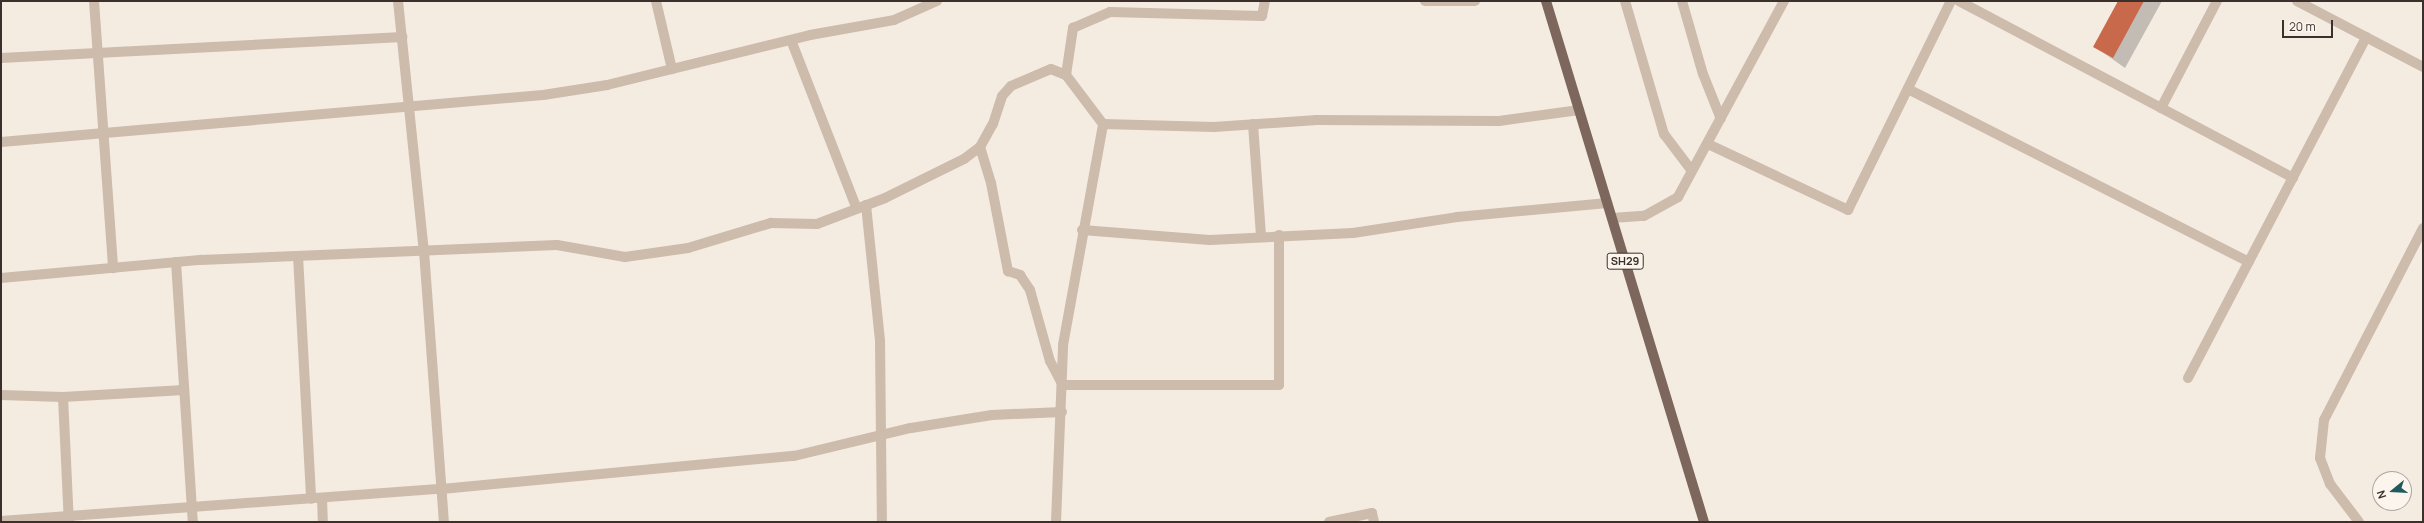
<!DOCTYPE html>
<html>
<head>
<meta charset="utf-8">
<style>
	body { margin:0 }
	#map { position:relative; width:2424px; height:523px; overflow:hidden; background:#f4ebe1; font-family:Manrope,sans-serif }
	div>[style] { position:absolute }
	.shadow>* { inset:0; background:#0003 }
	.building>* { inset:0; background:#c8694b }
	.minor>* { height:10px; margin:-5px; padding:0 5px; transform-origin:5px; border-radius:5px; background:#cdbbac }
	.tertiary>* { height:10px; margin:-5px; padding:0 5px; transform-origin:5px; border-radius:5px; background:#cdbbac }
	.primary>* { height:10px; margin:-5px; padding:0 5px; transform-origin:5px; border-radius:5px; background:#7d675c }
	span { translate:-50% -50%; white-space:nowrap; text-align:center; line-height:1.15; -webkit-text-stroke:3px #fbf5ee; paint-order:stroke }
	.shield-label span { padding:1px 3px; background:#fbf5ee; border:1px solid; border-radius:3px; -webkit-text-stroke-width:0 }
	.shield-label { font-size:11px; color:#3b302b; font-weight:700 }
	.frame { position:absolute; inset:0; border:2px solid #3b302b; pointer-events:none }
	.north { position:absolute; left:2372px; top:471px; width:40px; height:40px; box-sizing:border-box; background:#fbf5ee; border:1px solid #aea6a0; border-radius:50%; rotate:252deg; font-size:11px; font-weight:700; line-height:16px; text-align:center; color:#3b302b }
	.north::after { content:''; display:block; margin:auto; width:14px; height:18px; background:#1f5a5e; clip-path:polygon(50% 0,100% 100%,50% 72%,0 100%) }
	.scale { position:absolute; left:2282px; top:20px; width:51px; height:18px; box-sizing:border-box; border:2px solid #3b302b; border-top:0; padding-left:5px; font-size:12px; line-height:14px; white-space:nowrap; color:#3b302b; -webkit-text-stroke:3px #fbf5ee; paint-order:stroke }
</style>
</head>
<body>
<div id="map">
	<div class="shadow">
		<div style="clip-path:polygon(2119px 1px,2162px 1px,2125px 68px,2094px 46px)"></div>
	</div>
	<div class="building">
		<div style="clip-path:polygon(2118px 1px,2144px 1px,2113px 58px,2093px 47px)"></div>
	</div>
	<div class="minor">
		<div style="left:94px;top:1px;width:268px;rotate:85.9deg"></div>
		<div style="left:398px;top:1px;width:251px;rotate:84.1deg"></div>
		<div style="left:424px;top:251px;width:272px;rotate:85.8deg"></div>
		<div style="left:656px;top:1px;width:70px;rotate:76.8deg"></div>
		<div style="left:1425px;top:1px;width:50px"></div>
		<div style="left:1625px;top:1px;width:139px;rotate:73.7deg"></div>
		<div style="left:1664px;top:134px;width:46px;rotate:52.9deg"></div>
		<div style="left:1682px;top:1px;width:76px;rotate:74deg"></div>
		<div style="left:1703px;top:74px;width:48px;rotate:68.2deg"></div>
		<div style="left:1959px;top:1px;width:378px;rotate:27.9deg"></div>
		<div style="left:791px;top:40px;width:181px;rotate:68.7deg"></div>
		<div style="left:1px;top:58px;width:402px;rotate:-3deg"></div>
		<div style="left:1066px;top:75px;width:48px;rotate:-81.5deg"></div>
		<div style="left:1073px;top:28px;width:40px;rotate:-23.4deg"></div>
		<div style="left:1110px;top:12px;width:152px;rotate:1.5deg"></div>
		<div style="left:1262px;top:16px;width:15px;rotate:-79deg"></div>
		<div style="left:1908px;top:89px;width:382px;rotate:26.9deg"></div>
		<div style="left:2161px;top:108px;width:121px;rotate:-62.4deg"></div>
		<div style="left:1253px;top:124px;width:112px;rotate:85.9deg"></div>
		<div style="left:1px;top:142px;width:544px;rotate:-4.96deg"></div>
		<div style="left:543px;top:95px;width:65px;rotate:-8.9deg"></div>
		<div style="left:607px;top:85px;width:209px;rotate:-13.8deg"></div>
		<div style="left:810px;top:35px;width:85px;rotate:-10.1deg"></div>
		<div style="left:894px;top:20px;width:47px;rotate:-23.8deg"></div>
		<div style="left:1708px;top:144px;width:155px;rotate:25.2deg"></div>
		<div style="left:1848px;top:210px;width:233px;rotate:-63.8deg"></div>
		<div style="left:980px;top:147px;width:38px;rotate:73deg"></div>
		<div style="left:991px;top:183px;width:90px;rotate:79.1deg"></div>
		<div style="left:1008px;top:271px;width:13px;rotate:18deg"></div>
		<div style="left:1020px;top:275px;width:18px;rotate:56deg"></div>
		<div style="left:1030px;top:290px;width:74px;rotate:74.3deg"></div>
		<div style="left:1050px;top:361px;width:27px;rotate:62deg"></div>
		<div style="left:1063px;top:385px;width:216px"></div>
		<div style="left:1279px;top:385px;width:150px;rotate:-90deg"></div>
		<div style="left:866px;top:205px;width:137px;rotate:84.1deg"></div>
		<div style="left:880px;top:341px;width:181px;rotate:89.4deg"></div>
		<div style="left:1612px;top:218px;width:32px;rotate:-4deg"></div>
		<div style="left:1644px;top:216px;width:39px;rotate:-29deg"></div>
		<div style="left:1678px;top:197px;width:223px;rotate:-61.6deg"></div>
		<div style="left:1082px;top:230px;width:128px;rotate:4.5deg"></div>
		<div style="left:1210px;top:240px;width:143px;rotate:-2.8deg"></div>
		<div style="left:1353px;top:233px;width:105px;rotate:-8.7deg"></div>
		<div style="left:1457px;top:217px;width:151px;rotate:-5.3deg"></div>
		<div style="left:298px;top:256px;width:243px;rotate:86.9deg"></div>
		<div style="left:176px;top:262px;width:261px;rotate:86.3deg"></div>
		<div style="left:1px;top:278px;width:200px;rotate:-5.2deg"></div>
		<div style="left:200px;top:260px;width:357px;rotate:-2.4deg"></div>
		<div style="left:557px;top:245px;width:69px;rotate:10deg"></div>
		<div style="left:625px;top:257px;width:64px;rotate:-8.1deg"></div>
		<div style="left:688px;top:248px;width:87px;rotate:-16.8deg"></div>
		<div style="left:771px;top:223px;width:46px;rotate:1.2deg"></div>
		<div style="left:817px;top:224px;width:73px;rotate:-20.9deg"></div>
		<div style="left:885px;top:198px;width:88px;rotate:-26.3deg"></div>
		<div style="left:964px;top:159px;width:20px;rotate:-37deg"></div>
		<div style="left:980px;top:147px;width:26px;rotate:-61deg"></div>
		<div style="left:993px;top:124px;width:29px;rotate:-72deg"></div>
		<div style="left:1002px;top:96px;width:13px;rotate:-48deg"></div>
		<div style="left:1011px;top:86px;width:43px;rotate:-23deg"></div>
		<div style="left:1051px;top:69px;width:16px;rotate:22deg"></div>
		<div style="left:1066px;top:75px;width:61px;rotate:52.9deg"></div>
		<div style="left:1103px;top:124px;width:111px;rotate:1.5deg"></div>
		<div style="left:1214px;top:127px;width:103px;rotate:-3.9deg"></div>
		<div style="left:1317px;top:120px;width:182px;rotate:0.3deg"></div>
		<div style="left:1499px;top:121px;width:81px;rotate:-7.8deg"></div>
		<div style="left:2188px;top:378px;width:385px;rotate:-62.4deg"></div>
		<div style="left:1px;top:395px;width:62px;rotate:1.8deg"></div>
		<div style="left:63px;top:397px;width:121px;rotate:-3.3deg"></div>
		<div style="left:63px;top:397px;width:125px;rotate:87.3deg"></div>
		<div style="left:322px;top:498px;width:24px;rotate:88deg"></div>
		<div style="left:1px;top:521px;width:442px;rotate:-4.2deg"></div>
		<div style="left:442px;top:489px;width:354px;rotate:-5.4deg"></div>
		<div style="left:794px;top:456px;width:120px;rotate:-13.5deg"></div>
		<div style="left:911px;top:428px;width:82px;rotate:-9.1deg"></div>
		<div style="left:992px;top:415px;width:70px;rotate:-2.5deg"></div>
		<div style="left:1056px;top:522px;width:177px;rotate:-87.7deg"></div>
		<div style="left:1063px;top:345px;width:225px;rotate:-79.7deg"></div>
		<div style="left:1329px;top:522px;width:44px;rotate:-11.8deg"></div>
		<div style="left:1372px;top:513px;width:9px;rotate:77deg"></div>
		<div style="left:2359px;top:522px;width:48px;rotate:-127.3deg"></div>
		<div style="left:2330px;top:484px;width:28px;rotate:-111deg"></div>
		<div style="left:2320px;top:458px;width:38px;rotate:-84deg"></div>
		<div style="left:2324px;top:420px;width:216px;rotate:-62.7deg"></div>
	</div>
	<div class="tertiary">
		<div style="left:2297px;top:1px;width:142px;rotate:27.6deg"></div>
	</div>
	<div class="primary">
		<div style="left:1546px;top:1px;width:544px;rotate:73.13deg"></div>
	</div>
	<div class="shield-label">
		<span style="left:1625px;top:261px">SH29</span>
	</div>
	<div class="frame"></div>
	<div class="north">N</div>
	<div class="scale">20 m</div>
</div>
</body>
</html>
